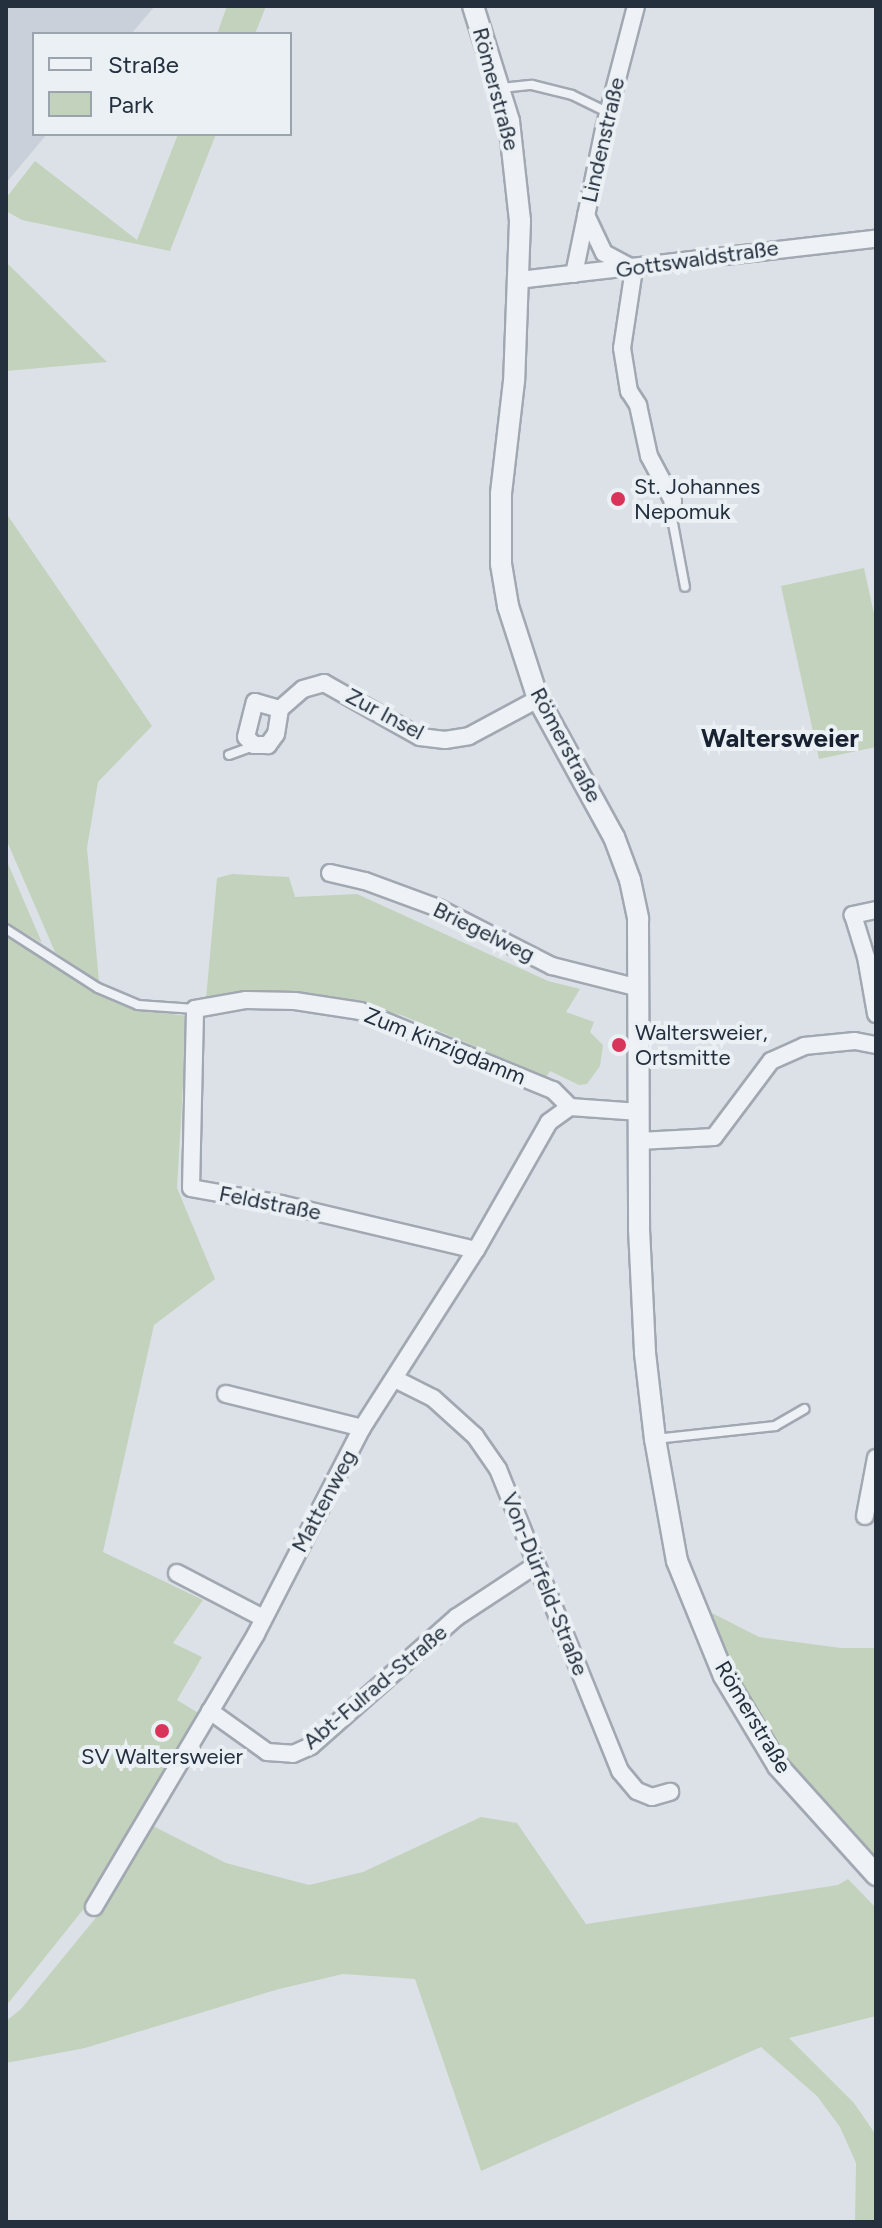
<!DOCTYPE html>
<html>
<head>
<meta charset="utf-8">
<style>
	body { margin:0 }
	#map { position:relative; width:882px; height:2228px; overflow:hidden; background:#dce1e7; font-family:Figtree,sans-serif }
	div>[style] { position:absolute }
	.built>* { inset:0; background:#c9d0d9 }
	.green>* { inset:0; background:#c3d2bc }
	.roads { filter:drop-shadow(2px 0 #a1a8b1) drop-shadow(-2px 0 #a1a8b1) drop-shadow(0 2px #a1a8b1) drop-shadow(0 -2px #a1a8b1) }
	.service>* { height:8px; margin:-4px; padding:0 4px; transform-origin:4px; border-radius:4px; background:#eef1f5 }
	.minor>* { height:16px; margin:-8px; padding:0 8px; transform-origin:8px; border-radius:8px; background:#eef1f5 }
	.tertiary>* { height:20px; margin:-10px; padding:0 10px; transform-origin:10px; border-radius:10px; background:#eef1f5 }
	.dots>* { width:22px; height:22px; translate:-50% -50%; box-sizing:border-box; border:4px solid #ebf0f5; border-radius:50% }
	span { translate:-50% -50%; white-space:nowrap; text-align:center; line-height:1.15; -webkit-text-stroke:8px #ebf0f5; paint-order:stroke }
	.street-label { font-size:22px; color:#24303e }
	.poi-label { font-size:22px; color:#24303e }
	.left { translate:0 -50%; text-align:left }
	.quarter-label { font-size:26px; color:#17212f; font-weight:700 }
	.frame { position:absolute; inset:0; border:8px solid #24303e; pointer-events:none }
	.legend { position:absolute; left:32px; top:32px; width:260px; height:104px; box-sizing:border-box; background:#ebf0f5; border:2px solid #9ba3ac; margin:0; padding:10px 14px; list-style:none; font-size:24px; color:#24303e }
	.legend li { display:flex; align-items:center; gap:16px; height:40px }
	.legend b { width:40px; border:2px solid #9ba3ac }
</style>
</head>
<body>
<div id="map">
	<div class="built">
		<div style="clip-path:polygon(6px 6px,155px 6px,131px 34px,34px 34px,34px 134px,47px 134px,6px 183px)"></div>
	</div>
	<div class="green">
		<div style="clip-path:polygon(227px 6px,266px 6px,255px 34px,217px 34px)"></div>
		<div style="clip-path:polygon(178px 134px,216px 134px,170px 251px,22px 220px,6px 211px,6px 198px,35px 161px,137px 240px)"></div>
		<div style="clip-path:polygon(6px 262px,107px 362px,6px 371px)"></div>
		<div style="clip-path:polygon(6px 513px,152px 726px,98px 782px,87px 848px,99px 982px,55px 952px,6px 839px)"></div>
		<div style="clip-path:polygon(864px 568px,876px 623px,876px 747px,819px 759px,781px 586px)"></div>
		<div style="clip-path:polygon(6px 859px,42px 943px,6px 922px)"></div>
		<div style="clip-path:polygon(232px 874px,289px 877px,295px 897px,357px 894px,548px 981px,580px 989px,566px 1012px,594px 1022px,590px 1032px,603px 1045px,600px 1066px,587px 1084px,579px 1085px,550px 1071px,546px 1077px,404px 1016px,342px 999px,308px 996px,206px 999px,217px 878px)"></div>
		<div style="clip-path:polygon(6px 933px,109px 999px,142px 1010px,187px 1016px,177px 1188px,215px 1279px,154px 1325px,103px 1552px,203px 1600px,173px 1643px,202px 1657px,177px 1700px,200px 1714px,86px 1906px,6px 2006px)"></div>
		<div style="clip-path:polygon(710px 1612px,759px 1637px,841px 1648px,876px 1648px,876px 1865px,831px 1818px,762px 1724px,715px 1631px)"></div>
		<div style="clip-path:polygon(481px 1817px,517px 1823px,586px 1924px,838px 1885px,848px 1879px,876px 1908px,876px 2016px,789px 2038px,854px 2103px,876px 2135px,876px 2222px,855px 2222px,856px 2163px,840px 2127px,817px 2096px,761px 2047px,481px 2171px,415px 1979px,343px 1974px,279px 1989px,85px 2048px,6px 2063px,6px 2021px,21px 2009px,94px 1920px,153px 1826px,226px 1863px,309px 1885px,363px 1872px)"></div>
	</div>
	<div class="roads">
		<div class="service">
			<div style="left:501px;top:88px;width:31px;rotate:-6deg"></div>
			<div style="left:532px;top:85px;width:41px;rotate:14deg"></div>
			<div style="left:572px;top:95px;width:41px;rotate:25.9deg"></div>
			<div style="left:671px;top:513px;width:75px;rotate:79.3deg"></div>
			<div style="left:229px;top:755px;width:27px;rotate:-20deg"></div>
			<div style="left:6px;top:929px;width:109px;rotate:32.7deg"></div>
			<div style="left:98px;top:988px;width:43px;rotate:23deg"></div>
			<div style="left:138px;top:1005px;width:57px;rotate:4deg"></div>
			<div style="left:655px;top:1439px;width:121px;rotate:-6.2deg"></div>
			<div style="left:775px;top:1426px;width:34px;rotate:-30deg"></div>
		</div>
		<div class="minor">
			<div style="left:586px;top:215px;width:42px;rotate:64.7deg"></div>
			<div style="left:604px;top:253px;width:34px;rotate:28deg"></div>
			<div style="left:634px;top:269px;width:80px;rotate:98.6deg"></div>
			<div style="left:622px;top:348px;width:44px;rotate:80.8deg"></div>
			<div style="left:629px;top:391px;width:17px;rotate:57deg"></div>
			<div style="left:638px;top:405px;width:52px;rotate:77.8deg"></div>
			<div style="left:649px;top:456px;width:51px;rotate:61.9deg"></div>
			<div style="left:673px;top:501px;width:12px;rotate:99deg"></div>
			<div style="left:574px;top:274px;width:148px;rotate:-78.3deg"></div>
			<div style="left:604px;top:129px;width:127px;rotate:-75.4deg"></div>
			<div style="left:519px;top:280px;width:359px;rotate:-6.6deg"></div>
			<div style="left:255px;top:702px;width:26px;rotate:16deg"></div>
			<div style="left:280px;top:709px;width:25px;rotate:99deg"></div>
			<div style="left:276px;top:734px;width:14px;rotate:126deg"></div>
			<div style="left:268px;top:745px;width:14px;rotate:180deg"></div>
			<div style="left:254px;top:745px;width:11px;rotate:-135deg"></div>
			<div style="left:246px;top:737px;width:36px;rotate:-76deg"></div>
			<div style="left:280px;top:709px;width:30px;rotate:-41deg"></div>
			<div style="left:303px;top:689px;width:22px;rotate:-16deg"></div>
			<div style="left:324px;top:683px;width:110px;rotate:29.4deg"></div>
			<div style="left:420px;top:737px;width:25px;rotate:7deg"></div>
			<div style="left:445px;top:740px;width:24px;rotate:-9deg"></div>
			<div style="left:469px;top:736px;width:78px;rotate:-28.2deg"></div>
			<div style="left:330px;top:873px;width:36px;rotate:13deg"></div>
			<div style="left:365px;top:881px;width:78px;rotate:20.3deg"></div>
			<div style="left:438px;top:908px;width:128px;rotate:27deg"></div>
			<div style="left:552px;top:966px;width:90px;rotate:14.2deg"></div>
			<div style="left:876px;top:910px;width:24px;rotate:168deg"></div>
			<div style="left:853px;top:915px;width:44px;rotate:72.8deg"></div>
			<div style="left:866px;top:957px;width:58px;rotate:80deg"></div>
			<div style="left:639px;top:1141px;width:75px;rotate:-3.1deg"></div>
			<div style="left:714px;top:1137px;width:95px;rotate:-53.1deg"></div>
			<div style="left:771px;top:1061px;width:36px;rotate:-24deg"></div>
			<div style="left:804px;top:1046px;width:51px;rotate:-5.6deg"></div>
			<div style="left:855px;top:1041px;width:21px;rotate:11deg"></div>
			<div style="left:476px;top:1250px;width:200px;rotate:-166.7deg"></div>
			<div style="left:281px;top:1204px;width:91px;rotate:-169.9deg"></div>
			<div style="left:191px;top:1188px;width:179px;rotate:-88.7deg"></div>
			<div style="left:195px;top:1009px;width:52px;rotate:-10deg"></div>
			<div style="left:246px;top:1000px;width:49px;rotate:1.2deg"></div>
			<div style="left:295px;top:1001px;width:66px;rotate:8.7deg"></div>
			<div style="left:360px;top:1011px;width:209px;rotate:22.3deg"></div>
			<div style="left:553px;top:1090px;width:24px;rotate:45deg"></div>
			<div style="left:570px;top:1107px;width:70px;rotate:4.1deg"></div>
			<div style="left:395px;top:1379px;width:42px;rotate:26.6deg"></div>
			<div style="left:433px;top:1398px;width:57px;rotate:42.1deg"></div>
			<div style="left:475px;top:1436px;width:40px;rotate:55.1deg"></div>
			<div style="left:498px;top:1469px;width:326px;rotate:68deg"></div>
			<div style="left:620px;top:1771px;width:26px;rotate:50deg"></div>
			<div style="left:637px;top:1791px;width:16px;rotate:22deg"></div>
			<div style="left:652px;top:1797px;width:19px;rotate:-16deg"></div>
			<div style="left:226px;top:1394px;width:140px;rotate:14deg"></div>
			<div style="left:865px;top:1516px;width:59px;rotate:-79.3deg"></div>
			<div style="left:177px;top:1573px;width:97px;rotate:27.6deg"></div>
			<div style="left:210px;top:1711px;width:70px;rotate:35.7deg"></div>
			<div style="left:267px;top:1752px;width:26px;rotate:4deg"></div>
			<div style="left:293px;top:1754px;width:20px;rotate:-24deg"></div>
			<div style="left:311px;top:1746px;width:195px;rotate:-41.5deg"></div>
			<div style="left:457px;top:1617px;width:95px;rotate:-33.4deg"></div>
			<div style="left:94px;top:1907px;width:317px;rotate:-59.3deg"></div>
			<div style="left:256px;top:1634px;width:232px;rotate:-62.8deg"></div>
			<div style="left:362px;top:1428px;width:211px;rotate:-57.4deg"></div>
			<div style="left:476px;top:1250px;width:147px;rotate:-60.3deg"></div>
			<div style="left:549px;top:1122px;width:26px;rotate:-36deg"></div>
		</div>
		<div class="tertiary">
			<div style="left:473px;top:6px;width:121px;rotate:72.6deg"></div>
			<div style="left:509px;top:121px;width:101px;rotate:83.7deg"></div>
			<div style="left:520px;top:221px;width:160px;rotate:92.1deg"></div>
			<div style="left:514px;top:381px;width:114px;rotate:96.6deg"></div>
			<div style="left:501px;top:494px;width:70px;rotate:90deg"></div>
			<div style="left:501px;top:564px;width:43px;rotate:80.5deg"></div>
			<div style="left:508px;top:606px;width:98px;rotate:72.1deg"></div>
			<div style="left:538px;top:699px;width:158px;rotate:61.2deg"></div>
			<div style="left:614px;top:837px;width:46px;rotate:69.6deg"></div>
			<div style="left:630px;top:880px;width:40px;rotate:78deg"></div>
			<div style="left:638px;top:919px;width:310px;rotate:89.8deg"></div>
			<div style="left:639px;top:1229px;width:124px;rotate:87.2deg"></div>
			<div style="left:645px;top:1353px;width:87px;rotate:83.4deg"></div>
			<div style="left:655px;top:1439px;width:124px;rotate:79.8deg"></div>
			<div style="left:677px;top:1561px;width:124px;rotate:67.8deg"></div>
			<div style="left:724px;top:1676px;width:105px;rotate:59deg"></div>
			<div style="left:778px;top:1766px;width:147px;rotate:48deg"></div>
		</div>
	</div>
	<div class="dots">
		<div style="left:618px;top:499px;background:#d73559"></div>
		<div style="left:619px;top:1045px;background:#d73559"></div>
		<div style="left:162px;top:1731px;background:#d73559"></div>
	</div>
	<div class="street-label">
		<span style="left:496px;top:89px;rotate:75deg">Römerstraße</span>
		<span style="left:603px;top:140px;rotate:-77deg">Lindenstraße</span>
		<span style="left:697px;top:259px;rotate:-8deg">Gottswaldstraße</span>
		<span style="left:385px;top:714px;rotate:28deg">Zur Insel</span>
		<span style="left:566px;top:745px;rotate:62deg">Römerstraße</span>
		<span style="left:484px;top:932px;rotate:26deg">Briegelweg</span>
		<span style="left:445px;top:1046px;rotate:22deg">Zum Kinzigdamm</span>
		<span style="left:270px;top:1203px;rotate:11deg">Feldstraße</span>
		<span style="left:324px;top:1501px;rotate:-62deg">Mattenweg</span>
		<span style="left:545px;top:1584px;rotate:68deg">Von-Dürfeld-Straße</span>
		<span style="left:375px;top:1687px;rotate:-40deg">Abt-Fulrad-Straße</span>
		<span style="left:753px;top:1717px;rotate:59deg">Römerstraße</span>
	</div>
	<div class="poi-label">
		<span class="left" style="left:634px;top:499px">St. Johannes<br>Nepomuk</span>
		<span class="left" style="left:635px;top:1045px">Waltersweier,<br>Ortsmitte</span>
		<span style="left:162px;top:1757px">SV Waltersweier</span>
	</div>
	<div class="quarter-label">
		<span style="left:780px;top:739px">Waltersweier</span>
	</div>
	<div class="frame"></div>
	<ul class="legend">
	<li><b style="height:10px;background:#eef1f5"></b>Straße</li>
	<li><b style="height:22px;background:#c3d2bc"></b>Park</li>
	</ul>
</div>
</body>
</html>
